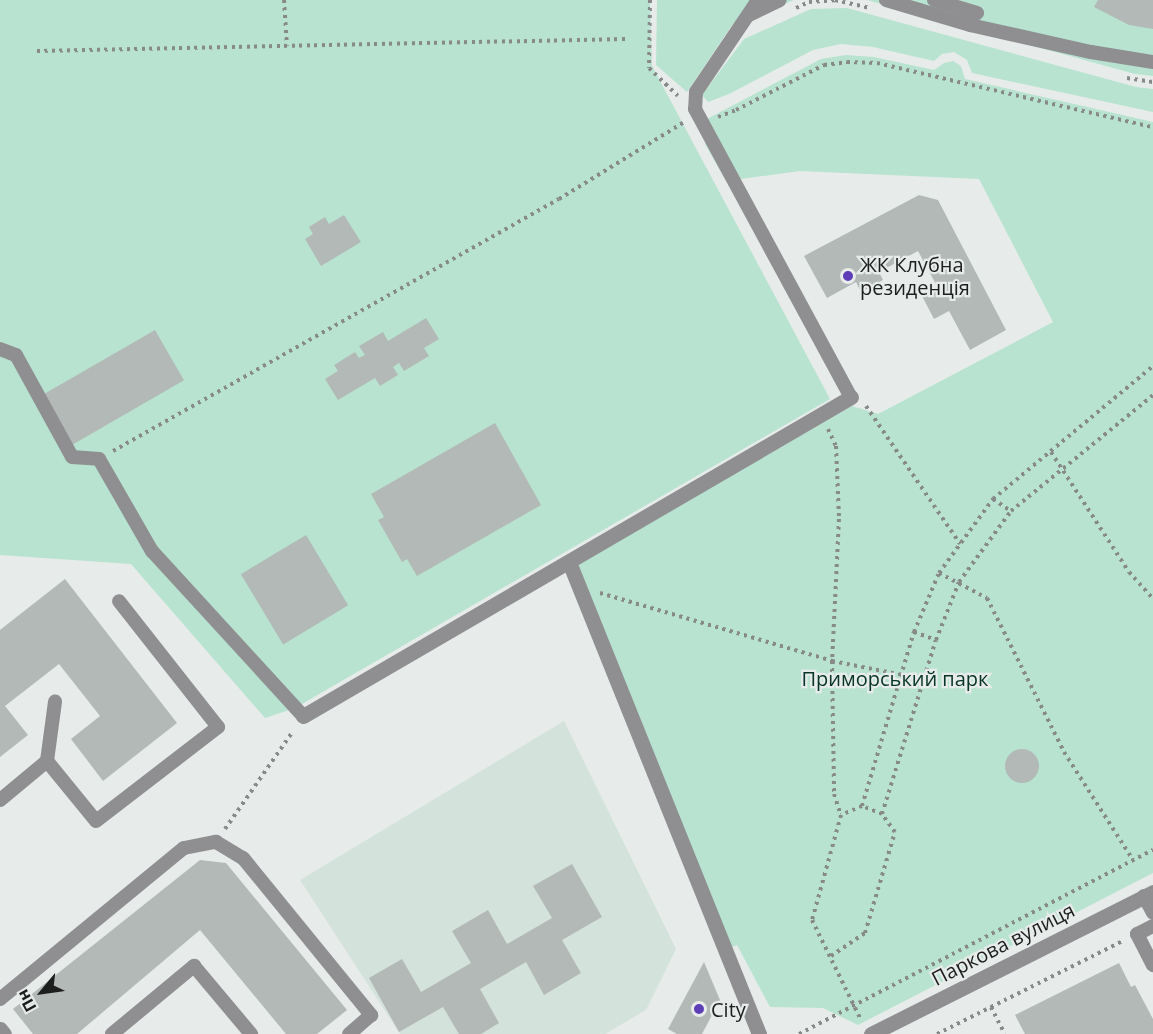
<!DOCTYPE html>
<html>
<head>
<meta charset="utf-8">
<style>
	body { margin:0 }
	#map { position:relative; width:1153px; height:1034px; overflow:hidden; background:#e7ecea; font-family:"Open Sans",sans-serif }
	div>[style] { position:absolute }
	.built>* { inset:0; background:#d4e2dc }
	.green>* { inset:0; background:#b8e3d1 }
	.building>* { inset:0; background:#b3b9b6; transform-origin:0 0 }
	.round { border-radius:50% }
	.path>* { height:4px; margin-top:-2px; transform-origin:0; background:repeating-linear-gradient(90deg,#878a89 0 3px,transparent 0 7.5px) }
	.service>* { height:14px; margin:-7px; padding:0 7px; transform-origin:7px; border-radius:7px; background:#8f8f91 }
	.minor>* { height:15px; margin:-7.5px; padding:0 7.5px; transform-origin:7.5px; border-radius:7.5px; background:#8f8f91 }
	.tertiary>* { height:15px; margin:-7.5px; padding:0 7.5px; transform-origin:7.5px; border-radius:7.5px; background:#8f8f91 }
	.dots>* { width:16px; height:16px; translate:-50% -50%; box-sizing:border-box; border:3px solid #e7ecea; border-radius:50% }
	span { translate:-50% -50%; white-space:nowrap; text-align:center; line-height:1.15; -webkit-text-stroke:4.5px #e7ecea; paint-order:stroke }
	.poi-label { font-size:20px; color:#1d1f1e }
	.left { translate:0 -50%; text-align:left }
	.park-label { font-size:20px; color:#073527 }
	.street-label { font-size:20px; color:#1d1f1e }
	.north { position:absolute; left:12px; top:962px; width:60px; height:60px; -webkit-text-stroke:4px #e7ecea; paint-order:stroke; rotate:241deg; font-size:16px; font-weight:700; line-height:24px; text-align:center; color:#1d1f1e }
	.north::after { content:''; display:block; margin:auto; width:21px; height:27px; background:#1d1f1e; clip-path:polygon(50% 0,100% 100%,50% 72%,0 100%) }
</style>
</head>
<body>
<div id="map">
	<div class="built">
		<div style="clip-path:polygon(564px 721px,676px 949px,646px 1010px,605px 1034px,400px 1034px,300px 880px)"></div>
	</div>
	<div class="green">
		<div style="clip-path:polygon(0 0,650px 0,652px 66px,830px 399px,295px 708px,265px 718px,131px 564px,0 555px)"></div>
		<div style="clip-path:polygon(657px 0,794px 0,732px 25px,687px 92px,656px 65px)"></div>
		<div style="clip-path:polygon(867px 0,1153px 0,1153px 76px,1135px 74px)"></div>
		<div style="clip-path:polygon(847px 8px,1136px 87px,1153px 89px,1153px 112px,972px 73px,967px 60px,954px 52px,942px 54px,934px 61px,873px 47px,841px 44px,813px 50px,729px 94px,708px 102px,702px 95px,744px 39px,811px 9px)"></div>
		<div style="clip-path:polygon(846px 55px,874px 57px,934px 70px,944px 63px,953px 61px,961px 66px,965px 79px,1153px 122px,1153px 873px,858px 1025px,823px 1008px,770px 1007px,737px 945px,726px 949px,577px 564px,852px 406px,878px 414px,1053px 322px,979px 179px,800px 171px,726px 181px,705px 144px,707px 119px,821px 59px)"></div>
	</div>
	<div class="building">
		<div style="clip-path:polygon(1098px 0,1153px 0,1153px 29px,1129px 25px,1094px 7px)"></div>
		<div style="clip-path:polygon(919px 195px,938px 200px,1006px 330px,970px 350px,949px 311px,934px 319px,922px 296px,938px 288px,918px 251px,879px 272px,883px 280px,861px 292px,856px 282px,827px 298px,804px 256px)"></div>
		<div style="clip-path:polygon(344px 215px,361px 242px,321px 266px,305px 239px,313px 234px,309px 227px,325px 217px,329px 224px)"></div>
		<div style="clip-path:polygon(426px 318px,439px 339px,424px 348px,429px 356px,404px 371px,399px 363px,393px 367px,398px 375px,380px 386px,375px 378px,338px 400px,325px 379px,338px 371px,334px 365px,355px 352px,359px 358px,365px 355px,359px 346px,383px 332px,388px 341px)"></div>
		<div style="left:155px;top:330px;width:58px;height:131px;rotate:60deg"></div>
		<div style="clip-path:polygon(495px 423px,541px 505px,417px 576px,407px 559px,402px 562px,378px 520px,384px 517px,371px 494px)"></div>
		<div style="left:306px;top:535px;width:82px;height:76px;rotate:59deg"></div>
		<div style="clip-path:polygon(65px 579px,177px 723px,103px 781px,71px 739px,100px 716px,59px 664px,5px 706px,28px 735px,0 757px,0 630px)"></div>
		<div class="round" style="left:1005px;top:749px;width:34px;height:34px"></div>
		<div style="clip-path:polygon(200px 860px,226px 863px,347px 1010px,317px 1034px,286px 1034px,200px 930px,77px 1034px,33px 1034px,13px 1009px)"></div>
		<div style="clip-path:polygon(572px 864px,602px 917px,562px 940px,581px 973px,544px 995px,526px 962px,480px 989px,499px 1023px,481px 1034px,459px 1034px,443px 1007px,399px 1032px,369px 978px,402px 959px,421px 992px,471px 963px,452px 931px,488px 910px,507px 944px,552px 918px,533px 886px)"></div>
		<div style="clip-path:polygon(704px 962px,720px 1000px,702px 1034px,677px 1034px,668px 1029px)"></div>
		<div style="clip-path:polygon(1119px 963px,1131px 987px,1135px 985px,1153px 1019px,1153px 1034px,1025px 1034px,1015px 1015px)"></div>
	</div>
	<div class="path">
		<div style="left:284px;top:0;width:46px;rotate:86.3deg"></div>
		<div style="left:650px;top:0;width:68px;rotate:90.8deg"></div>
		<div style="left:649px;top:68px;width:40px;rotate:44deg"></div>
		<div style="left:796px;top:8px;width:14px;rotate:-25deg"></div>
		<div style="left:809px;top:2px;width:26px;rotate:-4deg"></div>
		<div style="left:835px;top:0;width:37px;rotate:13deg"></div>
		<div style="left:37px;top:51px;width:589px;rotate:-1.17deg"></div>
		<div style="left:1127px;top:78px;width:26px;rotate:9deg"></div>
		<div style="left:718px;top:117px;width:19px;rotate:-21deg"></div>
		<div style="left:736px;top:110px;width:99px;rotate:-27.1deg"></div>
		<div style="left:824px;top:65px;width:23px;rotate:-7deg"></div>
		<div style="left:847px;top:62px;width:30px;rotate:2deg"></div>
		<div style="left:877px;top:63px;width:283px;rotate:13.1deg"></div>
		<div style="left:866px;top:406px;width:167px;rotate:55.7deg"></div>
		<div style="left:828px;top:429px;width:19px;rotate:65deg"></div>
		<div style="left:836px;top:446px;width:73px;rotate:87.6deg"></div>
		<div style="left:839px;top:519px;width:142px;rotate:92.8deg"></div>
		<div style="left:832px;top:661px;width:133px;rotate:89.1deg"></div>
		<div style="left:834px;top:794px;width:22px;rotate:72deg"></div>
		<div style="left:113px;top:451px;width:512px;rotate:-29.47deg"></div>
		<div style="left:559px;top:199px;width:147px;rotate:-31.6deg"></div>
		<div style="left:1051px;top:452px;width:143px;rotate:57deg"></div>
		<div style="left:1129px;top:572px;width:36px;rotate:48deg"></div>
		<div style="left:993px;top:499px;width:22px;rotate:34deg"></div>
		<div style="left:939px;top:573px;width:54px;rotate:27.5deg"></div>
		<div style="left:987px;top:598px;width:172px;rotate:63.4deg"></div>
		<div style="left:1064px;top:752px;width:128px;rotate:57.4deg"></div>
		<div style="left:600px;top:593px;width:242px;rotate:16.3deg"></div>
		<div style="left:832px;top:661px;width:94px;rotate:11.1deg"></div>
		<div style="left:914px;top:632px;width:23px;rotate:20deg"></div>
		<div style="left:862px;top:806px;width:182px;rotate:-73.4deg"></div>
		<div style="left:914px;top:632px;width:64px;rotate:-67deg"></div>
		<div style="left:939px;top:573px;width:92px;rotate:-53.9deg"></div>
		<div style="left:993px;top:499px;width:208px;rotate:-39.7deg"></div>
		<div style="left:882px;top:814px;width:182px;rotate:-72.8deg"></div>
		<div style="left:936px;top:640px;width:62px;rotate:-68.4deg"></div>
		<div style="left:959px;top:582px;width:88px;rotate:-53.8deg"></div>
		<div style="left:1011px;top:511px;width:183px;rotate:-39.2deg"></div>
		<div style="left:225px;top:829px;width:119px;rotate:-55.2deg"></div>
		<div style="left:831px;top:956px;width:41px;rotate:-34.1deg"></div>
		<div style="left:865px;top:933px;width:105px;rotate:-73.5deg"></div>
		<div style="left:895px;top:832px;width:22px;rotate:-126deg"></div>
		<div style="left:882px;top:814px;width:22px;rotate:-158deg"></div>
		<div style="left:862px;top:806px;width:23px;rotate:157deg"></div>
		<div style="left:841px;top:815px;width:109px;rotate:105.4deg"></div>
		<div style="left:812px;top:920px;width:111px;rotate:63.9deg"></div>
		<div style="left:991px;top:1007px;width:30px;rotate:63deg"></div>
		<div style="left:799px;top:1034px;width:399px;rotate:-27.5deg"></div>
		<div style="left:937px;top:1034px;width:206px;rotate:-26.6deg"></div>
	</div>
	<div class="service">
		<div style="left:758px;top:0;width:111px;rotate:124deg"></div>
		<div style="left:696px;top:92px;width:17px;rotate:93deg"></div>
		<div style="left:695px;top:109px;width:328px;rotate:61.6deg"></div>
		<div style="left:886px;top:0;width:88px;rotate:16.6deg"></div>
		<div style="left:970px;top:25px;width:124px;rotate:12.6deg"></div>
		<div style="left:1091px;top:52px;width:63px;rotate:9.2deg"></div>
		<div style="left:934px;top:0;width:45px;rotate:16.8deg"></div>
		<div style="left:749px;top:15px;width:34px;rotate:-26deg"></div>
		<div style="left:0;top:349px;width:17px;rotate:21deg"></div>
		<div style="left:16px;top:355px;width:116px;rotate:61.2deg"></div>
		<div style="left:72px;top:457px;width:27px;rotate:4deg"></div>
		<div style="left:99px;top:459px;width:106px;rotate:60.1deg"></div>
		<div style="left:152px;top:551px;width:224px;rotate:47.5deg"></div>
		<div style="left:47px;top:761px;width:77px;rotate:50.8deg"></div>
		<div style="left:96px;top:821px;width:154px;rotate:-37.6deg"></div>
		<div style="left:218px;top:727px;width:160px;rotate:-128.2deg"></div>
		<div style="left:0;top:800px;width:61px;rotate:-39.7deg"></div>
		<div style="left:47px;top:761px;width:60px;rotate:-82.3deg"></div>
		<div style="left:1144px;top:896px;width:19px;rotate:62deg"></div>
		<div style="left:1153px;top:926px;width:18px;rotate:153deg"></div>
		<div style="left:1137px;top:934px;width:35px;rotate:63deg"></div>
		<div style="left:0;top:999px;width:238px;rotate:-39.4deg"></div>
		<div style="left:184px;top:848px;width:33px;rotate:-11deg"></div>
		<div style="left:216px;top:842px;width:31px;rotate:31deg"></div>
		<div style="left:243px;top:858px;width:203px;rotate:50.8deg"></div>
		<div style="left:371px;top:1015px;width:29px;rotate:139deg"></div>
		<div style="left:112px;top:1034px;width:107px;rotate:-39.7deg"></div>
		<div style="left:194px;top:966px;width:89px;rotate:50deg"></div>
	</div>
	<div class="minor">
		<div style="left:569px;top:562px;width:509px;rotate:68.07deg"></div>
		<div style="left:303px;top:716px;width:634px;rotate:-30.2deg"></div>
		<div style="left:0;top:1029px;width:6px;rotate:51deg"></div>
	</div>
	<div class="tertiary">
		<div style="left:871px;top:1034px;width:316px;rotate:-26.7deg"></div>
	</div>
	<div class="dots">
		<div style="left:848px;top:276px;background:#5e3eb6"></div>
		<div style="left:699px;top:1009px;background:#5e3eb6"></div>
	</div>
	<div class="poi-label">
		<span class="left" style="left:860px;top:276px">ЖК Клубна<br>резиденція</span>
		<span class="left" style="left:711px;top:1009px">City</span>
	</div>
	<div class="park-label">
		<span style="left:895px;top:678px">Приморський парк</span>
	</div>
	<div class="street-label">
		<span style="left:1003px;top:944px;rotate:-27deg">Паркова вулиця</span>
	</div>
	<div class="north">Пн</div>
</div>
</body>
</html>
